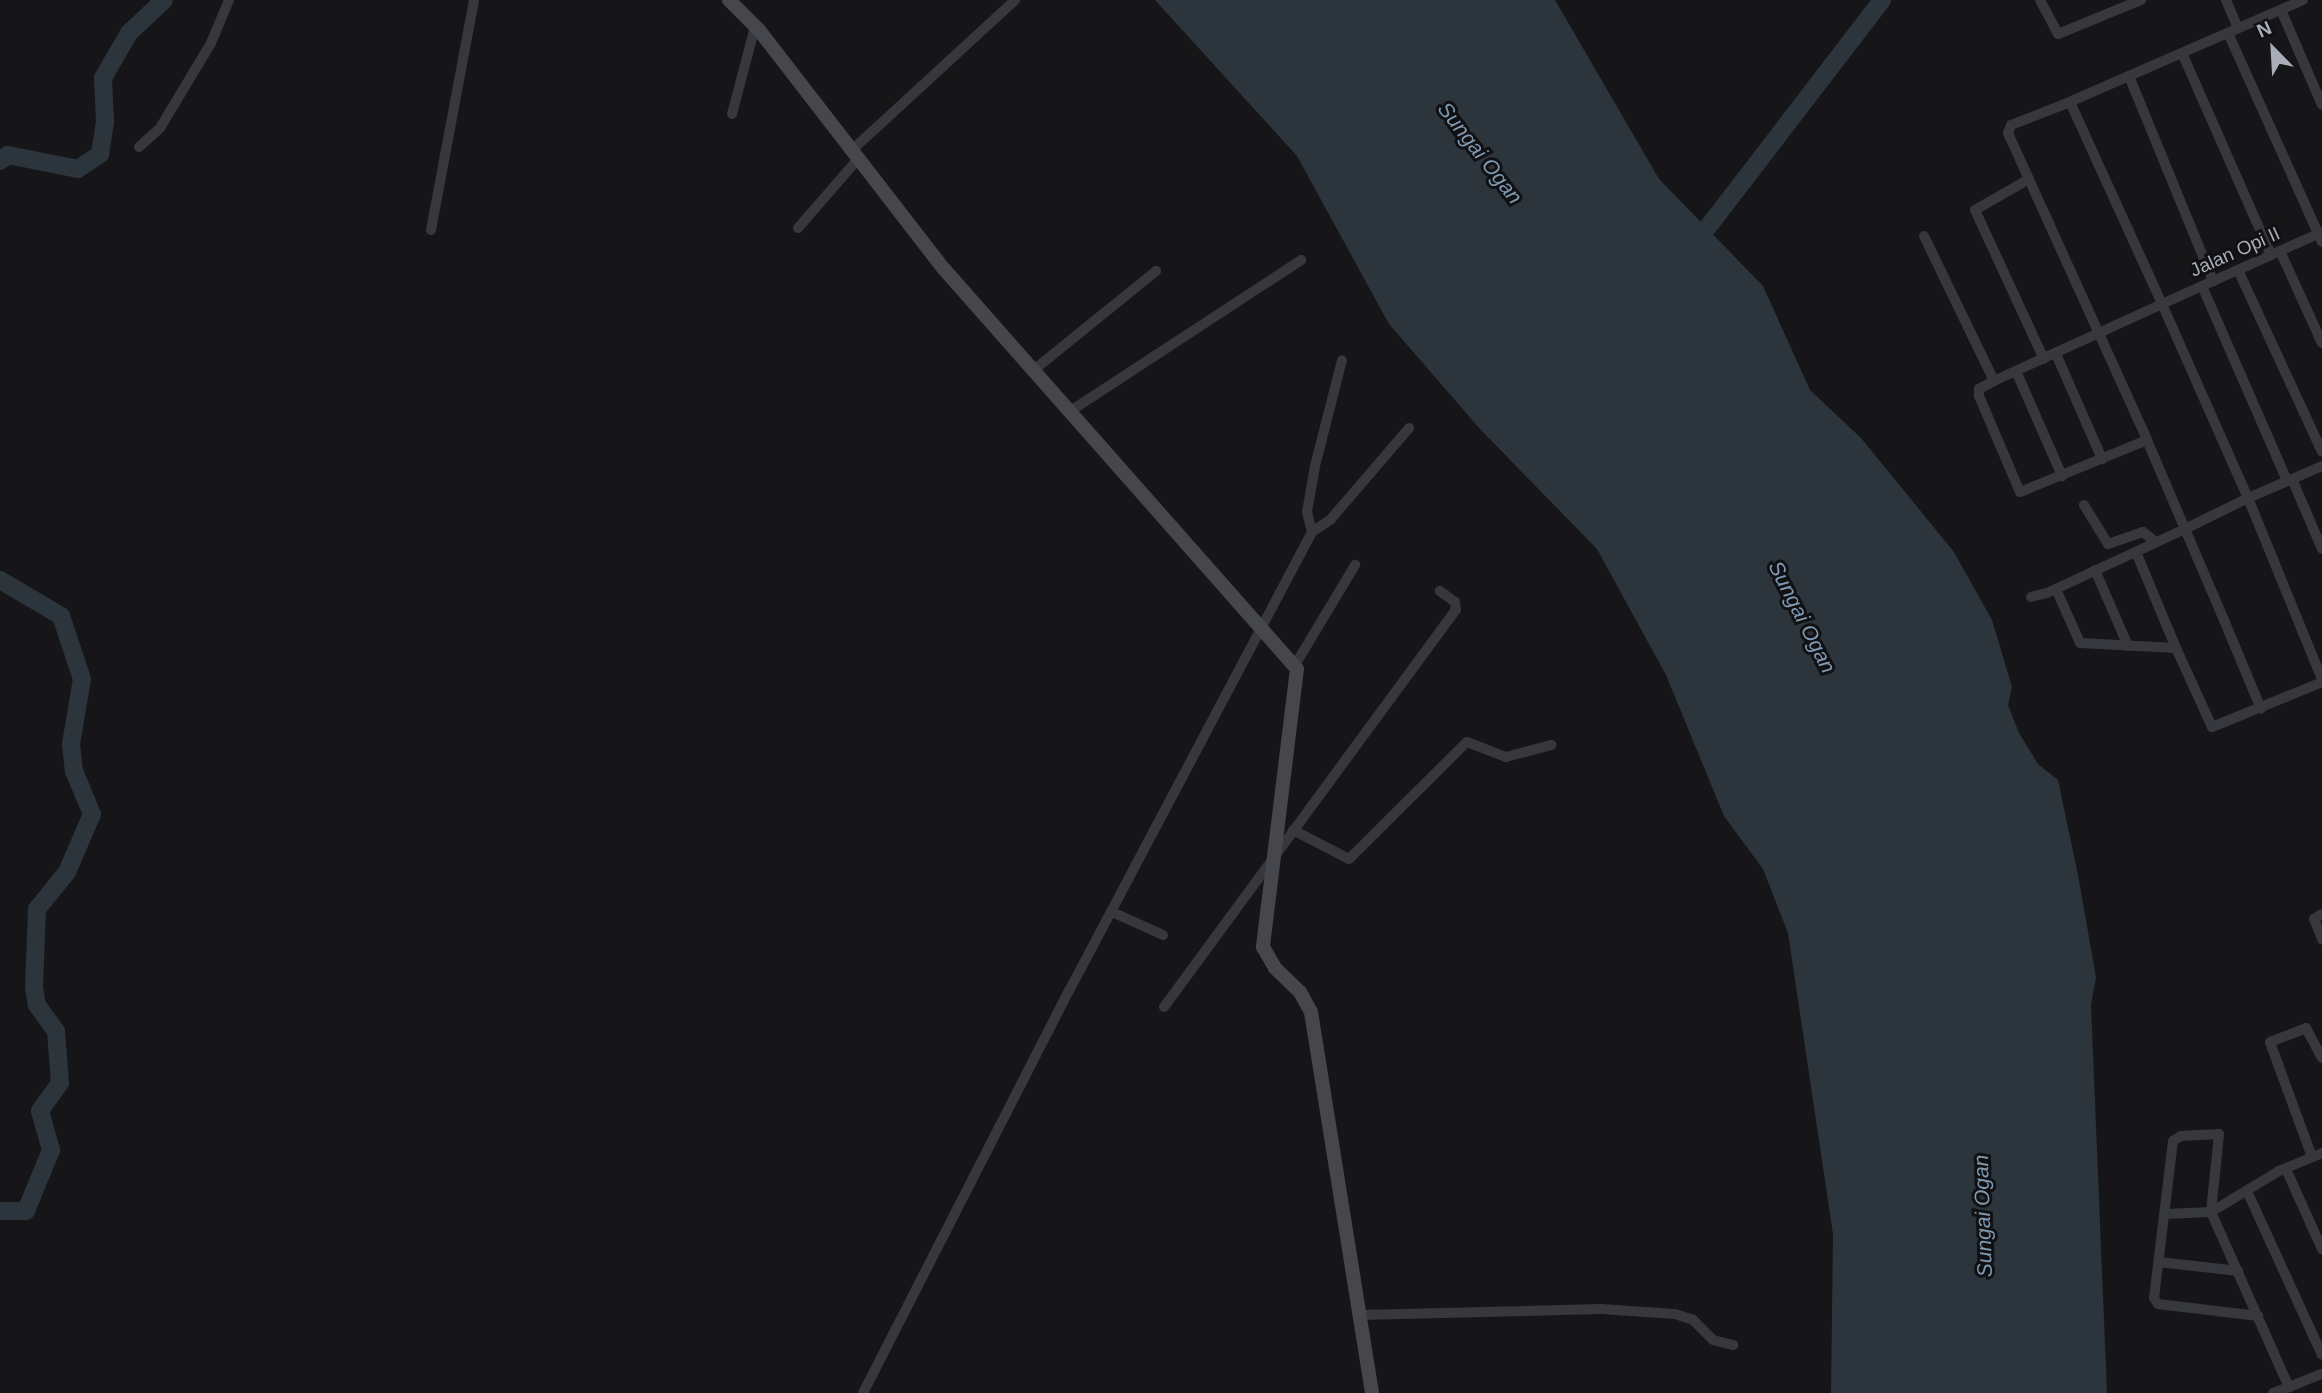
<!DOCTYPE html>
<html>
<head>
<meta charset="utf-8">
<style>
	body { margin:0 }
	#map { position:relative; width:2322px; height:1393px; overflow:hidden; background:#161618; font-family:Arial,sans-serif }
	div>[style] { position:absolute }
	.water>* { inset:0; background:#2c353c }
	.river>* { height:18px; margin:-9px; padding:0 9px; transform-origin:9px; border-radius:9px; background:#2c353c }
	.street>* { height:10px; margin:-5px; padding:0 5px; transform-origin:5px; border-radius:5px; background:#37383d }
	.secondary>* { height:14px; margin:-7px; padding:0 7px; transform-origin:7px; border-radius:7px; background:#45474d }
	span { translate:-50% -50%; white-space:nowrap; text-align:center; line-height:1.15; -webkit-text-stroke:6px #111113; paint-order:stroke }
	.street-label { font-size:19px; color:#a8adb8 }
	.water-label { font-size:21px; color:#7f9bb3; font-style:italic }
	.north { position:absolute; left:2238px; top:14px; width:70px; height:70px; -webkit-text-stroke:5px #111113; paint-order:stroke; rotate:336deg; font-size:19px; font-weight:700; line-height:28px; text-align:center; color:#a8adb8 }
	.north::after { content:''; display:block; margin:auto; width:24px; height:32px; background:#a8adb8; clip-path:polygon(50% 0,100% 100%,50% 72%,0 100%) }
</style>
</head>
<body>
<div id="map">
	<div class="water">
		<div style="clip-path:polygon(1155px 0,1555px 0,1659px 179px,1763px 286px,1810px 390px,1861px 438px,1954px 552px,1992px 620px,2012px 687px,2008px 705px,2019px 733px,2038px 764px,2058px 780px,2078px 875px,2096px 977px,2091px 1005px,2107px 1393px,1831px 1393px,1833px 1234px,1788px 933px,1763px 869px,1724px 816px,1666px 675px,1597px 549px,1480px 429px,1389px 324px,1297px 156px)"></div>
	</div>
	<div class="river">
		<div style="left:0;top:161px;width:10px;rotate:-37deg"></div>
		<div style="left:8px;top:155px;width:71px;rotate:11.3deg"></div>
		<div style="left:78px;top:169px;width:27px;rotate:-34deg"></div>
		<div style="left:100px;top:154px;width:33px;rotate:-81deg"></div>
		<div style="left:105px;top:121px;width:43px;rotate:-92.7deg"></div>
		<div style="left:103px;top:78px;width:52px;rotate:-60deg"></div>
		<div style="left:129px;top:33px;width:48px;rotate:-43.3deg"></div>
		<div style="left:1708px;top:227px;width:286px;rotate:-52.5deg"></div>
		<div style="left:0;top:580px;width:71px;rotate:30.5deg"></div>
		<div style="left:61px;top:616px;width:66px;rotate:71.6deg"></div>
		<div style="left:82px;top:679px;width:66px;rotate:99.6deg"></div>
		<div style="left:71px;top:744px;width:27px;rotate:84deg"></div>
		<div style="left:74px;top:771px;width:47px;rotate:67.3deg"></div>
		<div style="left:92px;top:814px;width:63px;rotate:113.3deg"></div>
		<div style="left:67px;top:872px;width:48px;rotate:129deg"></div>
		<div style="left:37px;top:909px;width:78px;rotate:92.2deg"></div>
		<div style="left:34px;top:987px;width:18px;rotate:81deg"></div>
		<div style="left:37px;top:1005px;width:32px;rotate:54deg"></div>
		<div style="left:56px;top:1031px;width:52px;rotate:85.6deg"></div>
		<div style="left:60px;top:1083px;width:34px;rotate:126deg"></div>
		<div style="left:40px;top:1111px;width:41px;rotate:74.2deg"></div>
		<div style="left:51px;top:1150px;width:66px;rotate:112.3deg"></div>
		<div style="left:26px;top:1211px;width:26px;rotate:180deg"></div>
	</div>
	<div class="street">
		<div style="left:2040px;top:0;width:38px;rotate:62deg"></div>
		<div style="left:2058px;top:34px;width:90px;rotate:-22.3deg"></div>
		<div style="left:2226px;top:0;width:30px;rotate:67deg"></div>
		<div style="left:2303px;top:0;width:254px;rotate:156.4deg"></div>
		<div style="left:2070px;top:102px;width:222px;rotate:65.5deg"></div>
		<div style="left:2162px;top:304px;width:175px;rotate:-24.2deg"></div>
		<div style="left:2281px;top:10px;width:103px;rotate:66.7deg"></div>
		<div style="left:2228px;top:33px;width:229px;rotate:65.8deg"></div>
		<div style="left:2182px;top:53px;width:221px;rotate:66.2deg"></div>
		<div style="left:2129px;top:76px;width:222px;rotate:67.7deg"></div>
		<div style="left:2070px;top:102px;width:63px;rotate:158.7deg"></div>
		<div style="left:2011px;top:125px;width:9px;rotate:111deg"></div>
		<div style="left:2008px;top:133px;width:337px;rotate:65.6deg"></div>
		<div style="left:732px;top:114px;width:90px;rotate:-75.2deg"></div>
		<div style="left:139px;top:147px;width:28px;rotate:-42deg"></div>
		<div style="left:160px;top:128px;width:99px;rotate:-59deg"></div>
		<div style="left:211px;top:43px;width:47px;rotate:-67.3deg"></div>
		<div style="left:851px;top:151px;width:223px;rotate:-42.6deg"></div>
		<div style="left:2029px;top:179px;width:62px;rotate:150.1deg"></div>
		<div style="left:1975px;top:210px;width:164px;rotate:65.2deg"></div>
		<div style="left:798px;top:228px;width:91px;rotate:-49deg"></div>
		<div style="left:431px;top:230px;width:234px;rotate:-79.4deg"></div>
		<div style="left:1924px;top:236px;width:161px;rotate:64.2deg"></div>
		<div style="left:2280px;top:251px;width:101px;rotate:65.5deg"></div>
		<div style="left:2238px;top:270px;width:200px;rotate:65.2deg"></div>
		<div style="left:2202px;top:286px;width:213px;rotate:66.4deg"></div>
		<div style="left:2056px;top:354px;width:115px;rotate:66.3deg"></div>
		<div style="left:1035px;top:369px;width:156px;rotate:-39deg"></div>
		<div style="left:2016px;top:371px;width:115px;rotate:66.3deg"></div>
		<div style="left:1072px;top:410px;width:274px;rotate:-33.2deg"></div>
		<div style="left:2322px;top:466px;width:81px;rotate:156.6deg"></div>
		<div style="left:2248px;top:498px;width:196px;rotate:67.8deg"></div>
		<div style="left:2292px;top:479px;width:76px;rotate:66.8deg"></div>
		<div style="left:2084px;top:505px;width:46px;rotate:58.4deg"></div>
		<div style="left:2108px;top:544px;width:37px;rotate:-19deg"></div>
		<div style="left:2143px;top:532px;width:16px;rotate:38deg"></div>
		<div style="left:1312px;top:532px;width:21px;rotate:-104deg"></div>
		<div style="left:1307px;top:512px;width:47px;rotate:-80.1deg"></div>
		<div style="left:1315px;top:466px;width:109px;rotate:-75.7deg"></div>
		<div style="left:2136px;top:552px;width:104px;rotate:67.4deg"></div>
		<div style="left:2095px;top:570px;width:83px;rotate:66.5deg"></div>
		<div style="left:2056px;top:589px;width:59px;rotate:66deg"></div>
		<div style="left:2080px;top:643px;width:96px;rotate:3deg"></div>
		<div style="left:2176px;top:648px;width:87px;rotate:65.5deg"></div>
		<div style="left:2212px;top:727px;width:119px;rotate:-22.2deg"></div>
		<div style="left:2031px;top:597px;width:16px;rotate:-14deg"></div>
		<div style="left:2047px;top:593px;width:152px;rotate:-24.9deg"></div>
		<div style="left:2185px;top:529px;width:70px;rotate:-26.2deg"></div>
		<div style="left:2248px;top:498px;width:212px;rotate:-113.9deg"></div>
		<div style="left:2162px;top:304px;width:185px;rotate:155.4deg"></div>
		<div style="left:1994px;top:381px;width:17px;rotate:152deg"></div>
		<div style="left:1979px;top:389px;width:7px;rotate:90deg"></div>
		<div style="left:1979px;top:396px;width:104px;rotate:66.9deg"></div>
		<div style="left:2020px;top:492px;width:137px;rotate:-22.3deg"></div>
		<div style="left:2147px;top:440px;width:97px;rotate:66.9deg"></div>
		<div style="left:2185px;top:529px;width:99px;rotate:66.8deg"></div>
		<div style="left:2224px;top:620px;width:96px;rotate:67.4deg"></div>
		<div style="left:1295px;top:665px;width:117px;rotate:-59deg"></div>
		<div style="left:1293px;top:830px;width:63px;rotate:27.4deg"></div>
		<div style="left:1349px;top:859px;width:166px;rotate:-44.8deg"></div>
		<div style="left:1467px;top:742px;width:42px;rotate:21deg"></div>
		<div style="left:1506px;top:757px;width:47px;rotate:-14.9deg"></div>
		<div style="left:1112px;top:912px;width:56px;rotate:24.3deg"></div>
		<div style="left:2322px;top:914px;width:9px;rotate:148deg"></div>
		<div style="left:2314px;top:919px;width:22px;rotate:68deg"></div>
		<div style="left:1164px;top:1007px;width:493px;rotate:-53.7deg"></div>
		<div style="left:1456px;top:610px;width:8px;rotate:-97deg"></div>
		<div style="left:1455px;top:602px;width:19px;rotate:-144deg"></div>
		<div style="left:2322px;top:1153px;width:47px;rotate:157.3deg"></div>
		<div style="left:2279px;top:1171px;width:79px;rotate:148.9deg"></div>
		<div style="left:2211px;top:1212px;width:192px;rotate:66deg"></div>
		<div style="left:2289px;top:1387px;width:35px;rotate:-22deg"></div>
		<div style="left:2312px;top:1157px;width:122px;rotate:-110.1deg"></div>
		<div style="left:2270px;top:1042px;width:39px;rotate:-21deg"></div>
		<div style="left:2306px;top:1028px;width:34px;rotate:62deg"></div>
		<div style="left:2286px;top:1169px;width:88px;rotate:65.8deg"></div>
		<div style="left:2247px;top:1191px;width:180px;rotate:65.4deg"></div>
		<div style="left:2165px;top:1214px;width:46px;rotate:-2.5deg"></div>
		<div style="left:2211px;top:1212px;width:78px;rotate:-84.1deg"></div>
		<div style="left:2219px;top:1134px;width:38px;rotate:177deg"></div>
		<div style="left:2181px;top:1136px;width:9px;rotate:148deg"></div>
		<div style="left:2173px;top:1141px;width:158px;rotate:96.9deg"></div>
		<div style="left:2154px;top:1298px;width:7px;rotate:56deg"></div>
		<div style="left:2158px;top:1304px;width:101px;rotate:6.8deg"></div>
		<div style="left:2159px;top:1262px;width:80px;rotate:6.5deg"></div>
		<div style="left:1360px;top:1315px;width:241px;rotate:-1.4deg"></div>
		<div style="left:1601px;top:1309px;width:74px;rotate:3.9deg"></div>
		<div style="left:1675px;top:1314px;width:19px;rotate:18deg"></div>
		<div style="left:1693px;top:1320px;width:28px;rotate:45deg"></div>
		<div style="left:1713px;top:1340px;width:21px;rotate:14deg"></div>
		<div style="left:863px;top:1393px;width:452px;rotate:-62.9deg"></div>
		<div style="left:1069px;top:991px;width:519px;rotate:-62.1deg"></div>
		<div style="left:1312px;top:532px;width:23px;rotate:-34deg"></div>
		<div style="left:1331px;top:519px;width:120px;rotate:-49.4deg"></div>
		<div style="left:2273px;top:1393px;width:17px;rotate:-21deg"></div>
	</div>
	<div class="secondary">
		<div style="left:729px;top:0;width:42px;rotate:45deg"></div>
		<div style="left:759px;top:30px;width:302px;rotate:52.3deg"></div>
		<div style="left:944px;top:269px;width:533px;rotate:48.57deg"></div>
		<div style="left:1297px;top:669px;width:280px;rotate:97deg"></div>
		<div style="left:1263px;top:947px;width:24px;rotate:60deg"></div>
		<div style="left:1275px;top:968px;width:35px;rotate:44deg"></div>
		<div style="left:1300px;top:992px;width:23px;rotate:61deg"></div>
		<div style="left:1311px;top:1012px;width:386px;rotate:80.9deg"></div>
	</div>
	<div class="street-label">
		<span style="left:2235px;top:252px;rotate:-24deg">Jalan Opi II</span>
	</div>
	<div class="water-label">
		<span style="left:1480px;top:153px;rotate:52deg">Sungai Ogan</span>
		<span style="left:1802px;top:617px;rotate:63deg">Sungai Ogan</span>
		<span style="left:1983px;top:1216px;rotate:-92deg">Sungai Ogan</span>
	</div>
	<div class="north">N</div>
</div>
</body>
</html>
